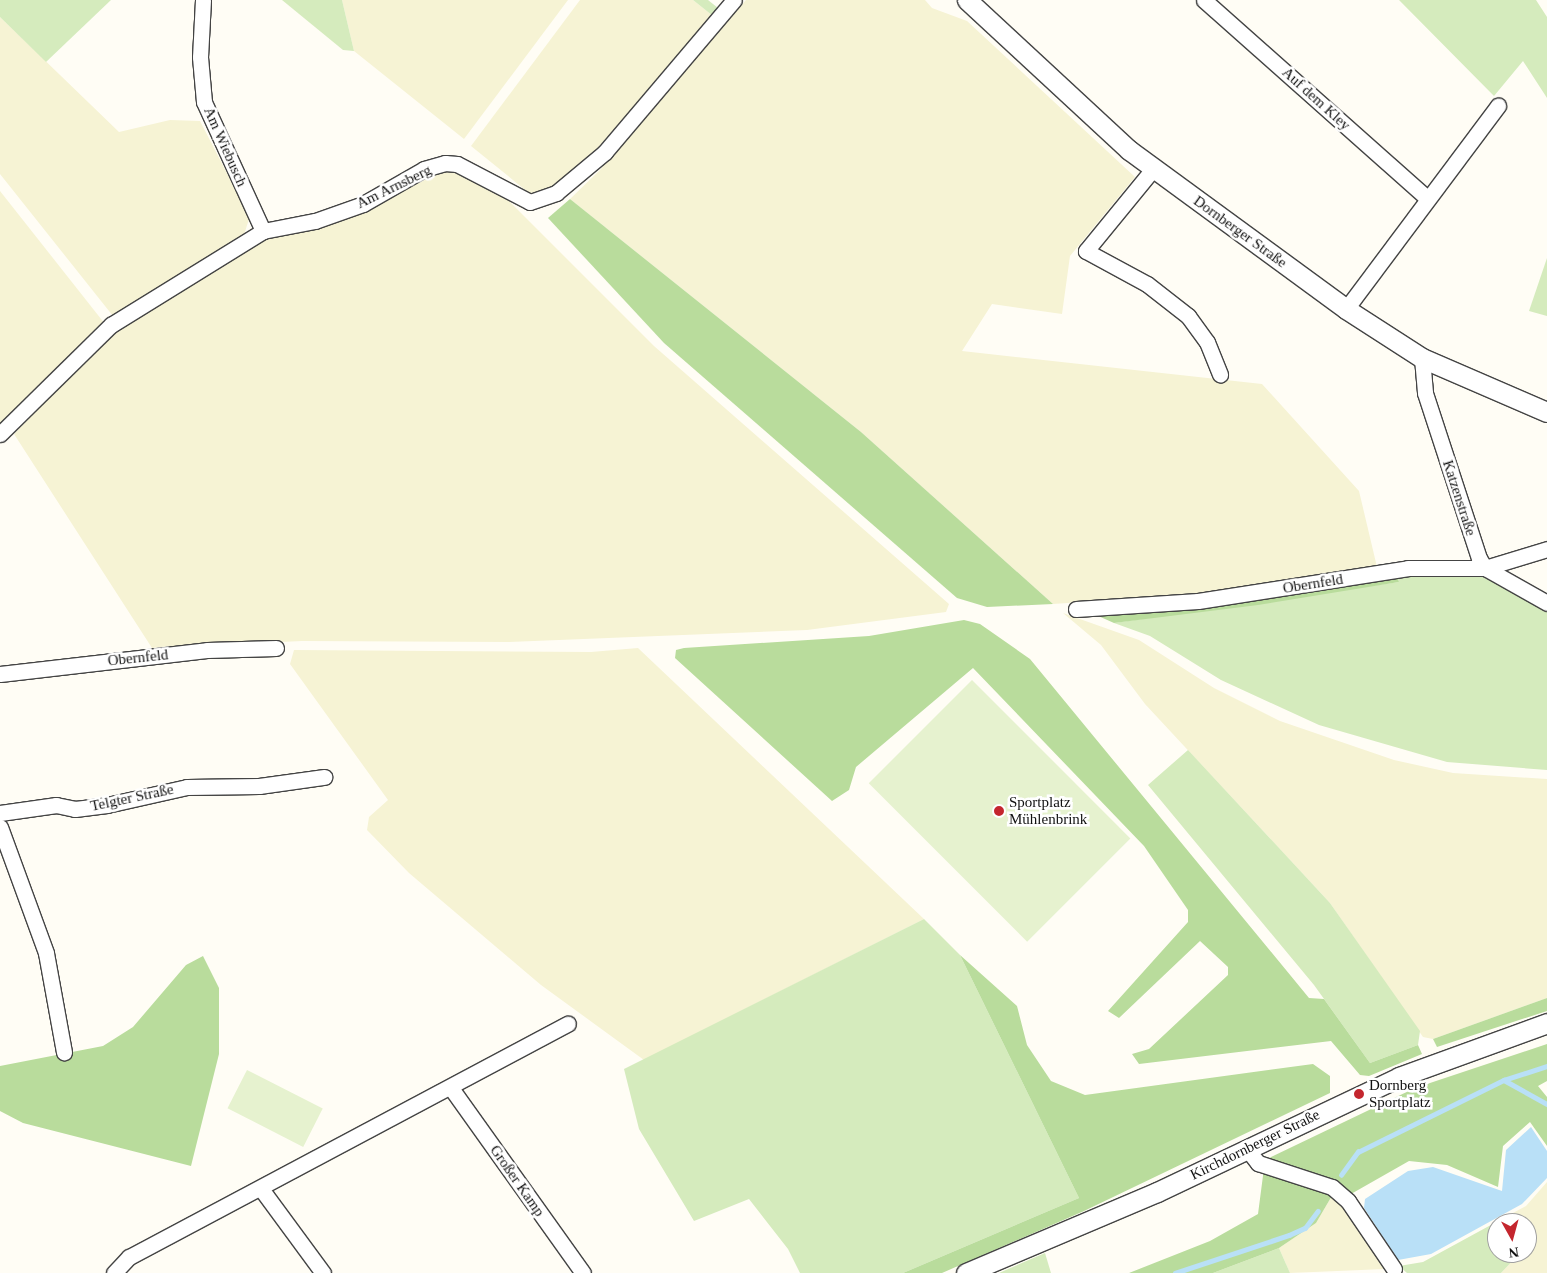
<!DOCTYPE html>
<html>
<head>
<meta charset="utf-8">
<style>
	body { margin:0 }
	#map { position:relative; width:1547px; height:1273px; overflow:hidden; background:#fffdf5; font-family:"Times New Roman",serif }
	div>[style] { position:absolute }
	.farmland>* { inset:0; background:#f6f3d4 }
	.green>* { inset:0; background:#d5ebbd }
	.forest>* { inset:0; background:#b9dc9c }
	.pitch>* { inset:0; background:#e6f2cf; transform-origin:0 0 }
	.water>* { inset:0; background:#b9e0f7 }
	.stream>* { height:4.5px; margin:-2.25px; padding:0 2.25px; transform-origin:2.25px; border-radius:2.25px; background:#b9e0f7 }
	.roads { filter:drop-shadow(1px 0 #444) drop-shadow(-1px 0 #444) drop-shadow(0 1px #444) drop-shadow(0 -1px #444) }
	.minor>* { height:15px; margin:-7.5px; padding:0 7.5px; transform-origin:7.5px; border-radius:7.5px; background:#fff }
	.tertiary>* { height:19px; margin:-9.5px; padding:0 9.5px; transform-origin:9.5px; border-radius:9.5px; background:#fff }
	.dots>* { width:14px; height:14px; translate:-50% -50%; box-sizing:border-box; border:2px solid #fff; border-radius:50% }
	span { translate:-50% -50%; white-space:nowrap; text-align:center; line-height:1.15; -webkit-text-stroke:5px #fff; paint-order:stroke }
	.street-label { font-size:15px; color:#111 }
	.poi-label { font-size:15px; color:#111 }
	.left { translate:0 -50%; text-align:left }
	.north { position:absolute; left:1487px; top:1213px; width:50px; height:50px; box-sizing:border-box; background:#fff; border:1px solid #a0a0a0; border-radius:50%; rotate:173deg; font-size:14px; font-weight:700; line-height:20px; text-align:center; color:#111 }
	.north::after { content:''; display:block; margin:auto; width:18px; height:22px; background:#c4262e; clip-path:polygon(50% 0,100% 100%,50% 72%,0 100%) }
</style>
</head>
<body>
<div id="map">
	<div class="farmland">
		<div style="clip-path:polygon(342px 0,568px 0,464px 139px,354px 51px)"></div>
		<div style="clip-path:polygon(580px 0,693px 0,713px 16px,574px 175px,545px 192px,529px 193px,471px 146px)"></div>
		<div style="clip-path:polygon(746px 0,925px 0,932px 8px,967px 21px,1135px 177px,1070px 256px,1062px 314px,992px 304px,962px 351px,1262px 384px,1359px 491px,1377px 567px,1198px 594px,1053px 604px,861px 432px,570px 199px,600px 170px)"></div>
		<div style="clip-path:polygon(0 17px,119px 132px,170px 120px,200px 121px,246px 210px,249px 219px,244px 235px,113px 316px,0 174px)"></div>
		<div style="clip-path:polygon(438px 171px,465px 173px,503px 195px,654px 346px,949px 604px,946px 612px,807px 630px,509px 642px,302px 641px,152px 648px,14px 434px,115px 330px,204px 275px,265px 240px,357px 214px)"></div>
		<div style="clip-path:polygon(0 191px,105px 324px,0 428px)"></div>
		<div style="clip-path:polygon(1063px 613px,1139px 640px,1214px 688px,1280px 721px,1394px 760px,1453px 773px,1547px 779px,1547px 998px,1433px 1039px,1423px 1037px,1330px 903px,1145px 704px,1101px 645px)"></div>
		<div style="clip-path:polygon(638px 648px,924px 919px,644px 1060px,541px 985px,409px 873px,367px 830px,369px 817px,388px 800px,290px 664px,294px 650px,591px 652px)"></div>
		<div style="clip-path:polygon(1547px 1182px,1547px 1273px,1501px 1273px,1520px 1253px,1527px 1253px,1534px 1238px,1527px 1223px,1511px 1214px,1526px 1206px)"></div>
		<div style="clip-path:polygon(1333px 1194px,1346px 1205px,1385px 1269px,1290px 1273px,1279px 1248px,1316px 1223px)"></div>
	</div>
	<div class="green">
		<div style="clip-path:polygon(0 0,111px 0,46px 62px,0 17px)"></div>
		<div style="clip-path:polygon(282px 0,342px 0,354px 51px,343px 50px)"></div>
		<div style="clip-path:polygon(693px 0,708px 0,718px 8px,713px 16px)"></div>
		<div style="clip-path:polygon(1399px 0,1536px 0,1547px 17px,1547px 98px,1523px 61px,1494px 96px)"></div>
		<div style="clip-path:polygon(1547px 258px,1547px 316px,1529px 311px)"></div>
		<div style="clip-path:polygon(1397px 575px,1479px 575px,1547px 609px,1547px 770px,1447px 762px,1319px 725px,1221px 680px,1150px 636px,1114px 623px,1399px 582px)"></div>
		<div style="clip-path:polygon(1188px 750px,1330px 903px,1420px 1031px,1418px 1045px,1370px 1063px,1314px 985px,1148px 785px)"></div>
		<div style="clip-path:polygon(924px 919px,960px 955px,1079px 1198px,903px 1273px,800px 1273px,788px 1249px,749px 1199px,694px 1221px,639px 1129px,624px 1069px)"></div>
		<div style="clip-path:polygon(1511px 1214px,1520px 1223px,1497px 1223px,1497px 1253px,1520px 1253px,1501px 1273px,1407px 1273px,1399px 1266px,1423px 1262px)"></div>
		<div style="clip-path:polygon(1279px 1248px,1290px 1273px,1213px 1273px)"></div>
		<div style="clip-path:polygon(1045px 1253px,1051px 1273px,999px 1273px)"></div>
	</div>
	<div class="forest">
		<div style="clip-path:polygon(570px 199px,861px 432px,1053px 604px,987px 607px,957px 598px,664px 343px,548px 218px)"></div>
		<div style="clip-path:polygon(1397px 575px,1399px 582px,1258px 605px,1114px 623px,1096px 615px)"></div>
		<div style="clip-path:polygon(964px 620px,980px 624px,1030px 659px,1309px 998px,1324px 999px,1370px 1063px,1418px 1045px,1422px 1054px,1369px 1076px,1360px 1075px,1331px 1041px,1139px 1064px,1132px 1054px,1149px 1049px,1228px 975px,1228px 967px,1200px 941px,1119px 1018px,1108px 1011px,1188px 922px,1188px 910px,1144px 846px,973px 668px,856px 767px,849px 790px,832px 801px,675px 658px,676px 650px,684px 648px,869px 636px)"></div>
		<div style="clip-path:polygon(960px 955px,1017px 1006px,1027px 1045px,1051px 1081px,1085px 1095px,1313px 1064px,1330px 1076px,1330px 1093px,1084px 1211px,942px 1273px,903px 1273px,1079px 1198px)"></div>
		<div style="clip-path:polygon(203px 956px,219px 988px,219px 1054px,191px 1166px,23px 1123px,0 1111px,0 1066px,103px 1046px,133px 1027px,186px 965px)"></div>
		<div style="clip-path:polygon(1547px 998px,1547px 1011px,1437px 1047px,1433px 1039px)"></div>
		<div style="clip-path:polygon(1547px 1044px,1547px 1081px,1538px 1086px,1547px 1097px,1547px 1146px,1530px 1122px,1503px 1146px,1498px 1187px,1447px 1165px,1409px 1161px,1351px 1194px,1265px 1160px,1415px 1088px)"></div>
		<div style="clip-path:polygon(1264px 1168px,1333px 1194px,1316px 1223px,1279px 1248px,1213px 1273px,1129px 1273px,1210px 1241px,1258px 1214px)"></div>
	</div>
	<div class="pitch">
		<div style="left:972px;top:680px;width:224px;height:146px;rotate:45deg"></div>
		<div style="left:247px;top:1070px;width:85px;height:43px;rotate:27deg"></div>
	</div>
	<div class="water">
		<div style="clip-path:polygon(1531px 1127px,1547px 1151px,1547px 1178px,1522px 1204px,1431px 1254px,1398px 1260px,1364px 1208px,1365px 1199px,1408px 1171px,1433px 1167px,1502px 1191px,1506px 1150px)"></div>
	</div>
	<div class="stream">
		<div style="left:1504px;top:1080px;width:45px;rotate:-18deg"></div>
		<div style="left:1341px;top:1175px;width:29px;rotate:-54deg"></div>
		<div style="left:1358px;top:1152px;width:163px;rotate:-26.3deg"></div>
		<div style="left:1504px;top:1080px;width:49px;rotate:29.2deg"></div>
		<div style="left:1175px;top:1273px;width:120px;rotate:-18.4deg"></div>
		<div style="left:1289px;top:1235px;width:17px;rotate:-24deg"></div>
		<div style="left:1305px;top:1228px;width:21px;rotate:-53deg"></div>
	</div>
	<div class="roads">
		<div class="minor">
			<div style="left:203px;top:0;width:57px;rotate:93deg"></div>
			<div style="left:200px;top:57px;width:45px;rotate:84.9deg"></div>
			<div style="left:204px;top:102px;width:142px;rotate:65.4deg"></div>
			<div style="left:1204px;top:0;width:298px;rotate:41.6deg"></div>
			<div style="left:1153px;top:169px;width:106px;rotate:129.3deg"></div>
			<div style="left:1086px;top:251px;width:69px;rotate:28.4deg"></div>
			<div style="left:1147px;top:284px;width:52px;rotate:38deg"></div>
			<div style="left:1188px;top:316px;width:32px;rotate:54deg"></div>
			<div style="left:1207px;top:342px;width:35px;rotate:68deg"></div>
			<div style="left:1346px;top:309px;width:254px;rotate:-53.2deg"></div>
			<div style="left:1422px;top:358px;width:35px;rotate:85deg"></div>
			<div style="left:1425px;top:393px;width:174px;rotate:71.9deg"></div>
			<div style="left:1479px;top:558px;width:12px;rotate:59deg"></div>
			<div style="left:1485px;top:568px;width:71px;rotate:29.4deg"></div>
			<div style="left:0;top:434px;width:156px;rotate:-44.5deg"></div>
			<div style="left:111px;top:325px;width:179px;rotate:-31.7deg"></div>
			<div style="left:263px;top:231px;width:53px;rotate:-10.9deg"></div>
			<div style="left:315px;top:221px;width:51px;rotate:-19.5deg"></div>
			<div style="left:363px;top:204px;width:70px;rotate:-29.8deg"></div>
			<div style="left:424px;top:169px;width:22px;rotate:-16deg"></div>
			<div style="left:445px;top:163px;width:12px;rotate:5deg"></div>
			<div style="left:457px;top:164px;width:82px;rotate:27.5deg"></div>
			<div style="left:530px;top:202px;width:28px;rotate:-19deg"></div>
			<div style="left:556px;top:193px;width:64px;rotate:-39.9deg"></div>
			<div style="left:605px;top:152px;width:199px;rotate:-49.7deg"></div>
			<div style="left:1076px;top:609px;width:122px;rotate:-3.8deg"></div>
			<div style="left:1198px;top:601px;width:213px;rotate:-8.9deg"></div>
			<div style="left:1408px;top:568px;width:77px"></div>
			<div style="left:1485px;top:568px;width:65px;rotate:-17deg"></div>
			<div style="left:0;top:674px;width:208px;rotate:-6.6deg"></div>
			<div style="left:207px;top:650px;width:69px;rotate:-1.7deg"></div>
			<div style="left:0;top:813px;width:57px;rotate:-8.1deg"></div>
			<div style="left:56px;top:805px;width:19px;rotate:12deg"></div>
			<div style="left:75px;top:809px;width:32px;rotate:-7deg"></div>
			<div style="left:107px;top:805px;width:82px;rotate:-12.7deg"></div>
			<div style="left:187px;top:787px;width:72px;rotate:-0.8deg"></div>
			<div style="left:259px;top:786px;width:66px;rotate:-7.9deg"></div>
			<div style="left:0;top:827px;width:134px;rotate:69.9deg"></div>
			<div style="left:46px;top:953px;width:101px;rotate:79.7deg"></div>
			<div style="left:451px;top:1088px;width:227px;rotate:54.5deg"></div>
			<div style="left:1247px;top:1149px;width:18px;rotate:52deg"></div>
			<div style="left:1258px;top:1163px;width:78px;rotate:18deg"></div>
			<div style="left:1332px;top:1187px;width:21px;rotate:41deg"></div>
			<div style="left:1348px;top:1201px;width:82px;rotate:55.9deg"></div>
			<div style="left:262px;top:1190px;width:103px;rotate:53.7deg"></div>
			<div style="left:114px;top:1273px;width:22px;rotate:-47deg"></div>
			<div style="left:129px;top:1257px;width:497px;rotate:-28deg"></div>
		</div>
		<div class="tertiary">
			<div style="left:967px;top:0;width:221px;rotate:42.8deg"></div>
			<div style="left:1129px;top:150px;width:269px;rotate:36.2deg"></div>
			<div style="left:1346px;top:309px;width:90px;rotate:32.8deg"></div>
			<div style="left:1422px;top:358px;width:136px;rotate:23.4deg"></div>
			<div style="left:966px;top:1273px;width:207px;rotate:-23deg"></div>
			<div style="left:1157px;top:1192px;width:268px;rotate:-25.4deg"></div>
			<div style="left:1399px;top:1077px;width:158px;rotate:-20deg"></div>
		</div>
	</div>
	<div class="dots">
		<div style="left:999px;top:811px;background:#c4262e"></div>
		<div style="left:1359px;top:1094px;background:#c4262e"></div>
	</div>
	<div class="street-label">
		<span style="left:1316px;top:99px;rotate:42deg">Auf dem Kley</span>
		<span style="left:225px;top:147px;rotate:66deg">Am Wiebusch</span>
		<span style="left:394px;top:187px;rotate:-26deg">Am Arnsberg</span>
		<span style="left:1240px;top:232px;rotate:36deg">Dornberger Straße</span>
		<span style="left:1459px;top:498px;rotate:72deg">Katzenstraße</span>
		<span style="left:1313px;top:584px;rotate:-9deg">Obernfeld</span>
		<span style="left:138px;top:658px;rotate:-6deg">Obernfeld</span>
		<span style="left:132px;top:798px;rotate:-12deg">Telgter Straße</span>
		<span style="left:1255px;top:1145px;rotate:-26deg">Kirchdornberger Straße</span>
		<span style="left:517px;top:1181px;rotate:55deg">Großer Kamp</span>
	</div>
	<div class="poi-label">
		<span class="left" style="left:1009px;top:811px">Sportplatz<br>Mühlenbrink</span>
		<span class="left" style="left:1369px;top:1094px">Dornberg<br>Sportplatz</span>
	</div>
	<div class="north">N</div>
</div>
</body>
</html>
